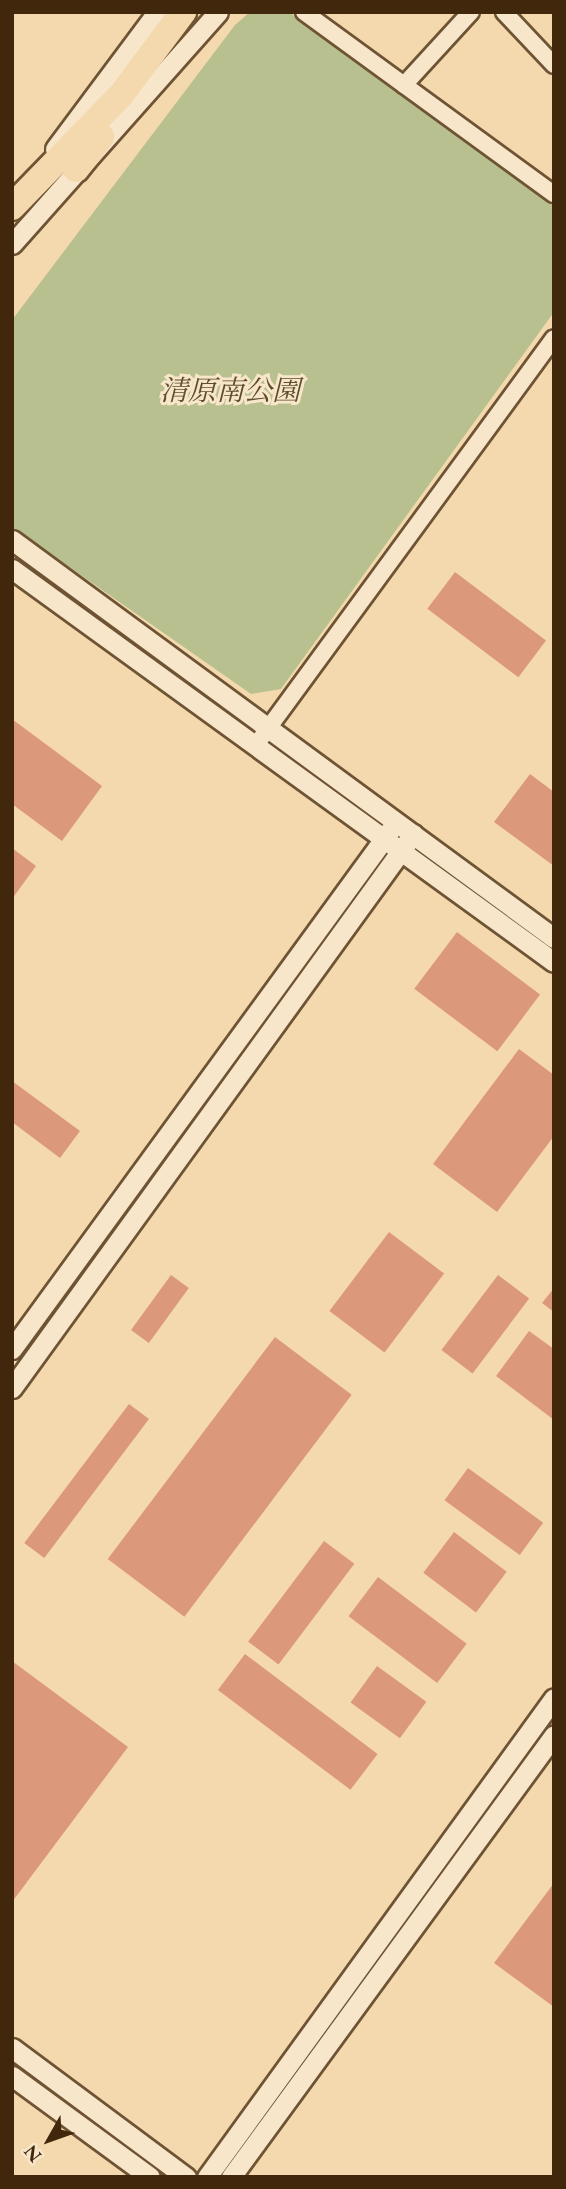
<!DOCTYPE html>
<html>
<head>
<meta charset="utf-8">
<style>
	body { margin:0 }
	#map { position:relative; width:566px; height:2189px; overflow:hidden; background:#f5d9ae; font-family:"EB Garamond","Noto Serif JP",serif }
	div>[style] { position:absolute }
	.green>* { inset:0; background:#b7c08e }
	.building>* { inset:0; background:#db987a; transform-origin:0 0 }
	.roads { filter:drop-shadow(2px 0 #6e5434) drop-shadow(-2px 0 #6e5434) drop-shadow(0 2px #6e5434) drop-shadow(0 -2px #6e5434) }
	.minor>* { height:16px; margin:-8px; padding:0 8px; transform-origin:8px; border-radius:8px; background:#f8e6ca }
	.tertiary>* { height:19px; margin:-9.5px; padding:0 9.5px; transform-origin:9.5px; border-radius:9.5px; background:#f8e6ca }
	.trunk>* { height:26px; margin:-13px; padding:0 13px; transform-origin:13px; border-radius:13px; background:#f5d9ae }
	span { translate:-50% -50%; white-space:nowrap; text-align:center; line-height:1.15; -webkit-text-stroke:6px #f8e6ca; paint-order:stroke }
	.park-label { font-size:28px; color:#5e4e2c; font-style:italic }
	.frame { position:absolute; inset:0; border:14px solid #41280c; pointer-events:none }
	.north { position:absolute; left:14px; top:2105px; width:70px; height:70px; -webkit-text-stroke:5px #f8e6ca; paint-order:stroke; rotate:230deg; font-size:19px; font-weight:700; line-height:28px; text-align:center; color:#41280c }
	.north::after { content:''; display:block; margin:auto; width:24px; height:32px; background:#41280c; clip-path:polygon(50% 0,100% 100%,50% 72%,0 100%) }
</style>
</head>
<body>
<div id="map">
	<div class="green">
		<div style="clip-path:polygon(250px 12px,289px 12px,554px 205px,554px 312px,281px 689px,251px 694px,12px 527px,12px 320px,235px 25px)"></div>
	</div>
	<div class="building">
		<div style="left:455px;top:572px;width:114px;height:46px;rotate:37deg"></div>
		<div style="clip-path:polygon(12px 719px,102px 786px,62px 841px,12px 804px)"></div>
		<div style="clip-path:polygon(530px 774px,554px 792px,554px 866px,494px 822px)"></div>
		<div style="clip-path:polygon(12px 848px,36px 866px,12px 899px)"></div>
		<div style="left:457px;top:932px;width:104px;height:71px;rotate:37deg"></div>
		<div style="clip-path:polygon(519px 1049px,554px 1075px,554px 1136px,497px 1212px,433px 1164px)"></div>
		<div style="clip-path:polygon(12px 1081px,80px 1131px,60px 1158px,12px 1122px)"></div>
		<div style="left:389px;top:1232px;width:69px;height:99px;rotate:37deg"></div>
		<div style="left:171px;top:1275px;width:22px;height:68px;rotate:36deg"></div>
		<div style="left:498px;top:1275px;width:39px;height:94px;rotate:37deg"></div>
		<div style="clip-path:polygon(554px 1288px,554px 1312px,542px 1303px)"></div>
		<div style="clip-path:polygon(529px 1331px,554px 1349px,554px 1420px,496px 1376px)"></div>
		<div style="left:275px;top:1337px;width:96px;height:278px;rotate:37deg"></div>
		<div style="left:129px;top:1404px;width:25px;height:174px;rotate:37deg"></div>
		<div style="left:468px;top:1468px;width:93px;height:40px;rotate:36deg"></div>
		<div style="left:454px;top:1532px;width:66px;height:51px;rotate:37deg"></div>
		<div style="left:324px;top:1541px;width:38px;height:126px;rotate:37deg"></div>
		<div style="left:378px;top:1577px;width:111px;height:49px;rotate:37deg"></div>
		<div style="left:245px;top:1654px;width:166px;height:45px;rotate:37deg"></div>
		<div style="clip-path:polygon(12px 1661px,128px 1747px,12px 1902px)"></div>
		<div style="left:377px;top:1666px;width:61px;height:45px;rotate:36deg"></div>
		<div style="clip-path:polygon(554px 1883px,554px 2007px,494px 1963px)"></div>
	</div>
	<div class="roads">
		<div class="minor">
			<div style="left:304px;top:12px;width:309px;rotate:36.1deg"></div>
			<div style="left:504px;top:12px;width:73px;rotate:46.7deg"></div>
			<div style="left:404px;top:85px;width:99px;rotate:-47.5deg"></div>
			<div style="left:256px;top:745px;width:504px;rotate:-53.79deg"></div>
		</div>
		<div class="tertiary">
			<div style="left:55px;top:149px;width:171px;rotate:-53.3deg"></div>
			<div style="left:12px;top:244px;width:310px;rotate:-48.4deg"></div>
			<div style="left:12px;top:540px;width:672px;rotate:36.29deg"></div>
			<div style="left:12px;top:569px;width:669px;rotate:35.95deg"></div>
			<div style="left:12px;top:1349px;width:643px;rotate:-53.91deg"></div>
			<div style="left:12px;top:1388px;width:684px;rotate:-54.1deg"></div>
			<div style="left:12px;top:2048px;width:217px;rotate:36.6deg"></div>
			<div style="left:12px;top:2076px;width:171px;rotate:36.2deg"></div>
			<div style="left:207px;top:2177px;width:591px;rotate:-54.08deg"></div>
			<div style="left:231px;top:2177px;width:547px;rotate:-53.84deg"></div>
		</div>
		<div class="trunk">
			<div style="left:76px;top:169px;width:41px;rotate:-52deg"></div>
			<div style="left:12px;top:207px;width:156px;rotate:-45.8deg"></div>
			<div style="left:121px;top:95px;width:104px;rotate:-53.2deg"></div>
		</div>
	</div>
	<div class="park-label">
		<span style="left:230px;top:390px">清原南公園</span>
	</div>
	<div class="frame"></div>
	<div class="north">N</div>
</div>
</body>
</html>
